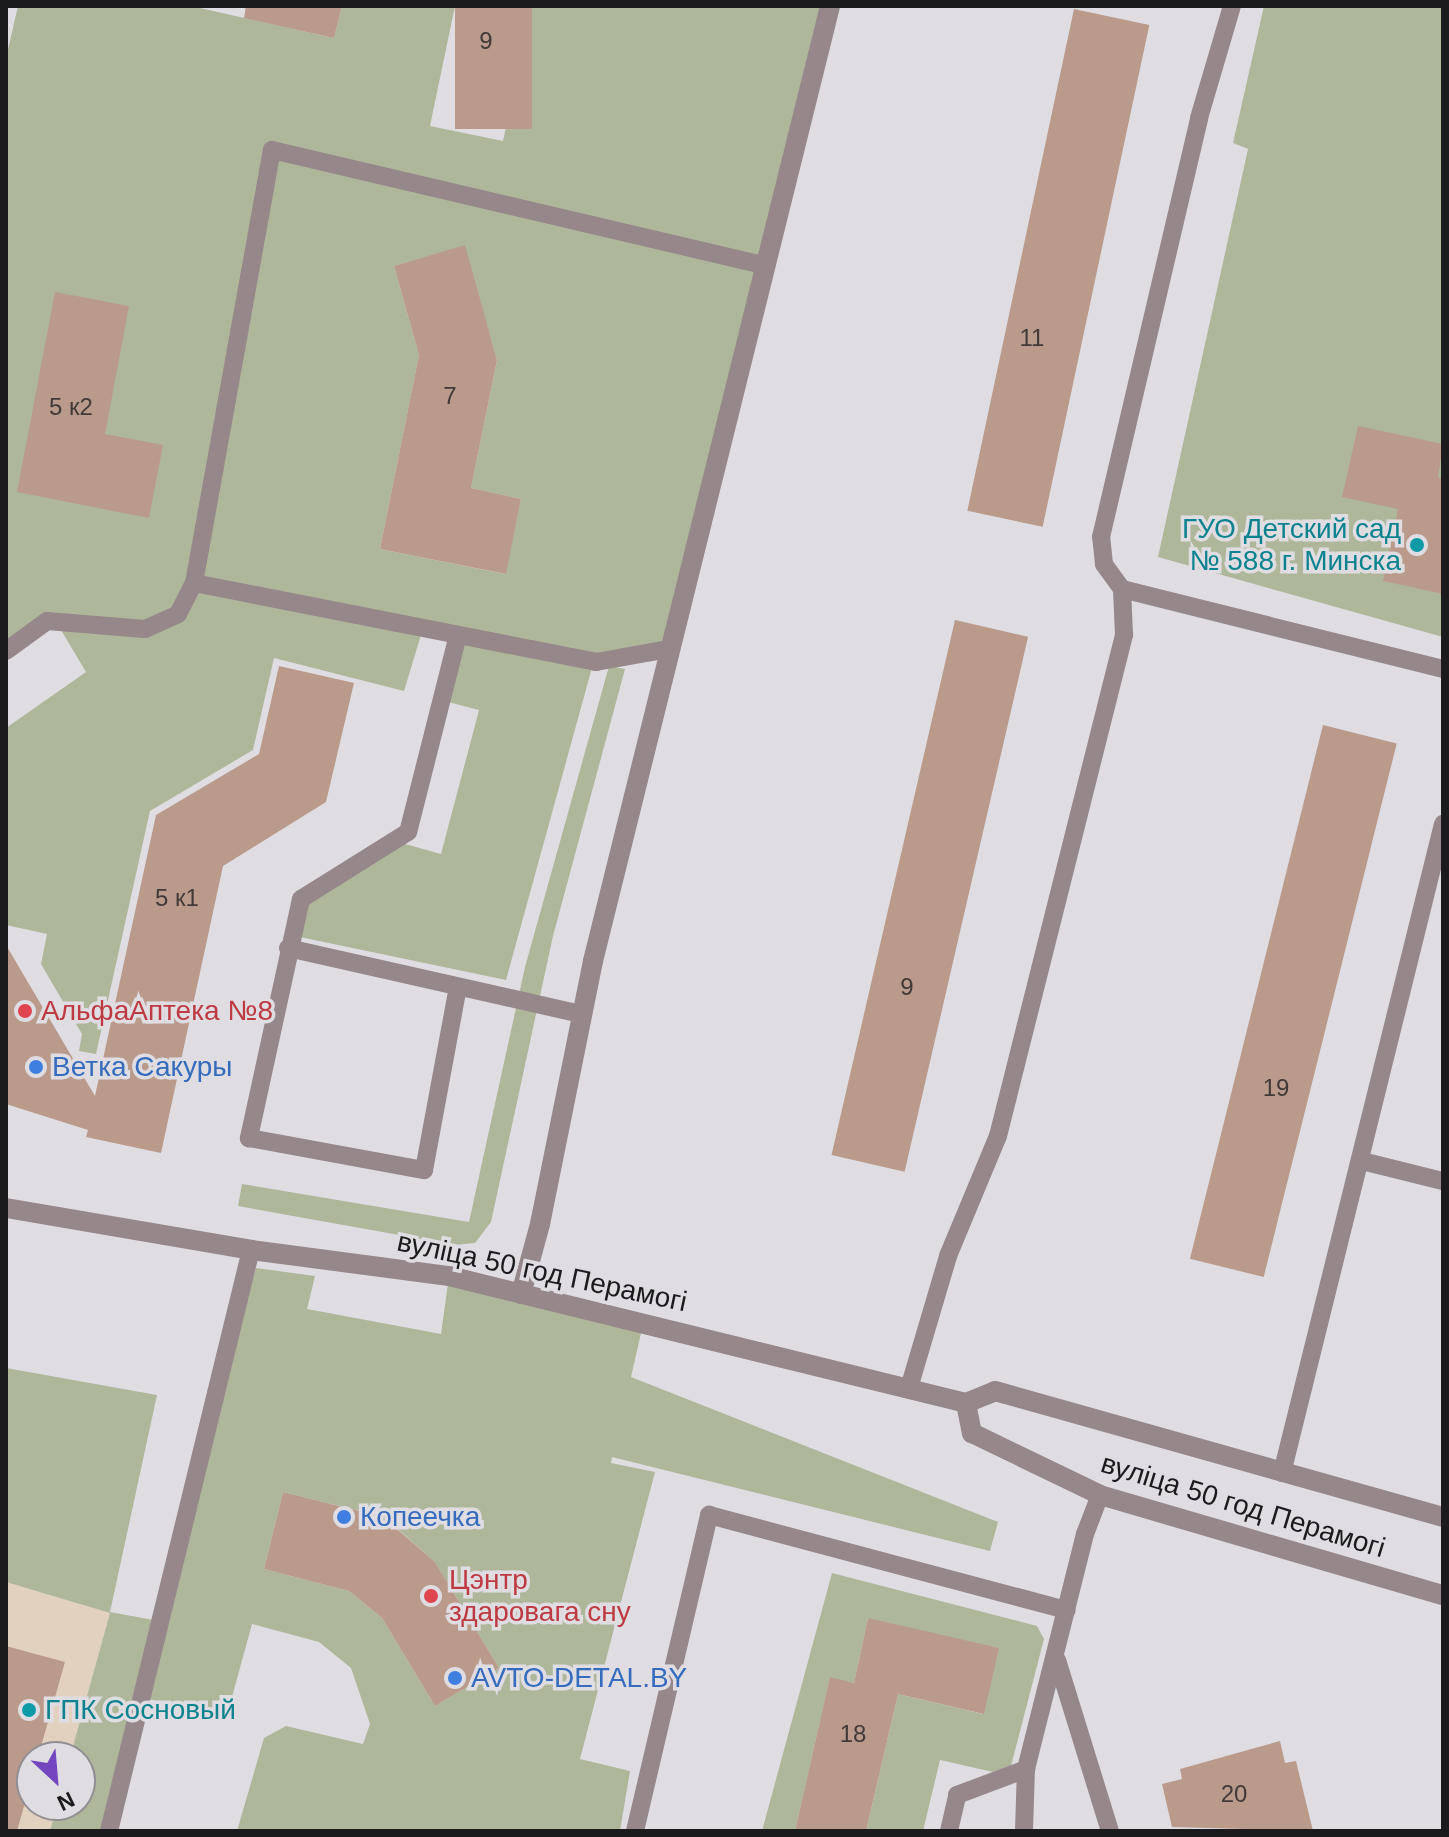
<!DOCTYPE html>
<html>
<head>
<meta charset="utf-8">
<style>
	body { margin:0 }
	#map { position:relative; width:1449px; height:1837px; overflow:hidden; background:#dfdde2; font-family:Helvetica,sans-serif }
	div>[style] { position:absolute }
	.industrial>* { inset:0; background:#e3d1c0 }
	.green>* { inset:0; background:#afb79b }
	.building>* { inset:0; background:#b99a8b; transform-origin:0 0 }
	.service>* { height:18px; margin:-9px; padding:0 9px; transform-origin:9px; border-radius:9px; background:#96878a }
	.minor>* { height:20px; margin:-10px; padding:0 10px; transform-origin:10px; border-radius:10px; background:#96878a }
	.dots>* { width:22px; height:22px; translate:-50% -50%; box-sizing:border-box; border:4px solid #dfdde2; border-radius:50% }
	span { translate:-50% -50%; white-space:nowrap; text-align:center; line-height:1.15; -webkit-text-stroke:7px #dfdde2; paint-order:stroke }
	.number-label { font-size:24px; color:#423a38 }
	.number-label span { -webkit-text-stroke-width:0 }
	.culture-label { font-size:28px; color:#0d838f }
	.right { translate:-100% -50%; text-align:right }
	.left { translate:0 -50%; text-align:left }
	.health-label { font-size:28px; color:#be3a42 }
	.shop-label { font-size:28px; color:#366cbe }
	.street-label { font-size:28px; color:#1b1a1c }
	.frame { position:absolute; inset:0; border:8px solid #1b1a1c; pointer-events:none }
	.north { position:absolute; left:16px; top:1741px; width:80px; height:80px; box-sizing:border-box; background:#dfdde2; border:2px solid #918f93; border-radius:50%; rotate:154deg; font-size:22px; font-weight:700; line-height:32px; text-align:center; color:#1b1a1c }
	.north::after { content:''; display:block; margin:auto; width:28px; height:36px; background:#7447c0; clip-path:polygon(50% 0,100% 100%,50% 72%,0 100%) }
</style>
</head>
<body>
<div id="map">
	<div class="industrial">
		<div style="clip-path:polygon(6px 1582px,110px 1613px,70px 1757px,32px 1757px,32px 1805px,57px 1805px,50px 1831px,6px 1831px)"></div>
	</div>
	<div class="green">
		<div style="clip-path:polygon(evenodd,18px 6px,191px 6px,334px 38px,342px 6px,455px 6px,430px 126px,503px 141px,532px 6px,830px 6px,668px 649px,596px 662px,194px 583px,178px 614px,145px 629px,47px 621px,6px 644px,6px 58px,18px 6px,464px 246px,497px 360px,471px 488px,521px 499px,505px 574px,380px 549px,419px 355px,394px 266px,464px 246px)"></div>
		<div style="clip-path:polygon(1264px 6px,1443px 6px,1443px 637px,1158px 557px,1248px 149px,1233px 143px)"></div>
		<div style="clip-path:polygon(198px 591px,421px 635px,404px 691px,274px 658px,253px 750px,150px 811px,96px 1054px,79px 1051px,82px 1034px,41px 964px,47px 934px,6px 925px,6px 728px,86px 672px,61px 630px,147px 636px)"></div>
		<div style="clip-path:polygon(460px 637px,593px 664px,506px 980px,295px 936px,303px 900px,398px 842px,441px 854px,479px 710px,444px 701px)"></div>
		<div style="clip-path:polygon(609px 666px,625px 669px,553px 936px,491px 1222px,475px 1243px,455px 1245px,238px 1206px,242px 1184px,469px 1222px,525px 967px)"></div>
		<div style="clip-path:polygon(evenodd,256px 1268px,315px 1276px,307px 1309px,441px 1334px,449px 1276px,644px 1320px,631px 1377px,998px 1522px,990px 1551px,612px 1457px,611px 1463px,655px 1472px,580px 1759px,630px 1771px,620px 1831px,237px 1831px,264px 1738px,286px 1726px,363px 1744px,370px 1724px,351px 1668px,319px 1642px,252px 1624px,226px 1719px,141px 1697px,110px 1829px,118px 1831px,50px 1831px,57px 1805px,80px 1805px,80px 1757px,70px 1757px,110px 1613px,6px 1582px,6px 1368px,157px 1395px,110px 1612px,159px 1621px,256px 1268px,283px 1492px,384px 1517px,435px 1562px,499px 1668px,435px 1706px,382px 1618px,349px 1591px,264px 1569px,283px 1492px)"></div>
		<div style="clip-path:polygon(832px 1573px,1037px 1626px,1044px 1639px,1011px 1766px,993px 1772px,940px 1760px,923px 1831px,866px 1831px,898px 1694px,983px 1714px,868px 1618px,854px 1683px,830px 1678px,795px 1831px,762px 1831px)"></div>
	</div>
	<div class="building">
		<div style="clip-path:polygon(246px 6px,342px 6px,334px 38px,244px 18px)"></div>
		<div style="left:455px;top:6px;width:77px;height:123px"></div>
		<div style="left:1074px;top:9px;width:77px;height:513px;rotate:12deg"></div>
		<div style="clip-path:polygon(465px 245px,497px 360px,471px 488px,521px 499px,506px 574px,380px 549px,419px 355px,394px 266px)"></div>
		<div style="clip-path:polygon(55px 292px,129px 306px,105px 434px,163px 445px,149px 518px,17px 492px)"></div>
		<div style="clip-path:polygon(1358px 426px,1443px 444px,1438px 478px,1443px 479px,1443px 594px,1383px 581px,1398px 509px,1342px 497px)"></div>
		<div style="left:955px;top:620px;width:75px;height:549px;rotate:13deg"></div>
		<div style="clip-path:polygon(279px 666px,354px 683px,326px 802px,223px 866px,161px 1153px,86px 1137px,88px 1130px,6px 1104px,6px 945px,95px 1096px,156px 815px,259px 754px)"></div>
		<div style="left:1323px;top:725px;width:76px;height:550px;rotate:14deg"></div>
		<div style="clip-path:polygon(283px 1492px,383px 1517px,435px 1562px,499px 1668px,435px 1706px,382px 1618px,349px 1591px,264px 1569px)"></div>
		<div style="clip-path:polygon(868px 1618px,999px 1648px,984px 1714px,898px 1694px,866px 1831px,795px 1831px,830px 1677px,854px 1683px)"></div>
		<div style="clip-path:polygon(6px 1646px,65px 1662px,38px 1757px,32px 1757px,32px 1778px,17px 1831px,6px 1831px)"></div>
		<div style="clip-path:polygon(1280px 1741px,1285px 1763px,1296px 1761px,1313px 1831px,1172px 1827px,1162px 1784px,1182px 1779px,1180px 1769px)"></div>
	</div>
	<div class="service">
		<div style="left:194px;top:583px;width:410px;rotate:11.1deg"></div>
		<div style="left:596px;top:662px;width:73px;rotate:-10.2deg"></div>
		<div style="left:1122px;top:589px;width:331px;rotate:14deg"></div>
		<div style="left:458px;top:635px;width:203px;rotate:104.2deg"></div>
		<div style="left:408px;top:832px;width:126px;rotate:147.9deg"></div>
		<div style="left:301px;top:899px;width:245px;rotate:102.3deg"></div>
		<div style="left:249px;top:1138px;width:178px;rotate:10.4deg"></div>
		<div style="left:424px;top:1170px;width:186px;rotate:-79.5deg"></div>
		<div style="left:6px;top:651px;width:51px;rotate:-36.2deg"></div>
		<div style="left:47px;top:621px;width:98px;rotate:4.7deg"></div>
		<div style="left:145px;top:629px;width:36px;rotate:-24deg"></div>
		<div style="left:178px;top:614px;width:35px;rotate:-63deg"></div>
		<div style="left:194px;top:583px;width:440px;rotate:-79.8deg"></div>
		<div style="left:272px;top:150px;width:504px;rotate:13.18deg"></div>
		<div style="left:288px;top:948px;width:299px;rotate:12.7deg"></div>
		<div style="left:1362px;top:1161px;width:83px;rotate:13.9deg"></div>
		<div style="left:909px;top:1388px;width:138px;rotate:-73.5deg"></div>
		<div style="left:948px;top:1256px;width:130px;rotate:-67.4deg"></div>
		<div style="left:998px;top:1136px;width:517px;rotate:-75.88deg"></div>
		<div style="left:1124px;top:635px;width:46px;rotate:-92.5deg"></div>
		<div style="left:1122px;top:589px;width:31px;rotate:-126deg"></div>
		<div style="left:1104px;top:564px;width:27px;rotate:-96deg"></div>
		<div style="left:1101px;top:537px;width:430px;rotate:-76.8deg"></div>
		<div style="left:1199px;top:118px;width:117px;rotate:-73.6deg"></div>
		<div style="left:1282px;top:1473px;width:669px;rotate:-76.07deg"></div>
		<div style="left:1057px;top:1660px;width:179px;rotate:72.8deg"></div>
		<div style="left:109px;top:1831px;width:598px;rotate:-76.27deg"></div>
		<div style="left:635px;top:1831px;width:325px;rotate:-76.8deg"></div>
		<div style="left:709px;top:1515px;width:370px;rotate:14.9deg"></div>
		<div style="left:949px;top:1831px;width:37px;rotate:-77deg"></div>
		<div style="left:957px;top:1795px;width:74px;rotate:-20.6deg"></div>
		<div style="left:1026px;top:1769px;width:242px;rotate:-75.9deg"></div>
		<div style="left:1085px;top:1534px;width:42px;rotate:-69deg"></div>
		<div style="left:1024px;top:1831px;width:62px;rotate:-88.2deg"></div>
	</div>
	<div class="minor">
		<div style="left:6px;top:1208px;width:249px;rotate:9.7deg"></div>
		<div style="left:251px;top:1250px;width:200px;rotate:7.5deg"></div>
		<div style="left:449px;top:1276px;width:532px;rotate:13.8deg"></div>
		<div style="left:966px;top:1403px;width:31px;rotate:-22deg"></div>
		<div style="left:995px;top:1391px;width:465px;rotate:15.7deg"></div>
		<div style="left:521px;top:1294px;width:73px;rotate:-74.8deg"></div>
		<div style="left:540px;top:1224px;width:268px;rotate:-78.6deg"></div>
		<div style="left:593px;top:961px;width:984px;rotate:-76.06deg"></div>
		<div style="left:966px;top:1403px;width:31px;rotate:79deg"></div>
		<div style="left:972px;top:1433px;width:142px;rotate:25.8deg"></div>
		<div style="left:1100px;top:1495px;width:357px;rotate:16.3deg"></div>
	</div>
	<div class="dots">
		<div style="left:1417px;top:545px;background:#0f9aa8"></div>
		<div style="left:25px;top:1011px;background:#e0444e"></div>
		<div style="left:36px;top:1067px;background:#3f7fe0"></div>
		<div style="left:344px;top:1517px;background:#3f7fe0"></div>
		<div style="left:431px;top:1596px;background:#e0444e"></div>
		<div style="left:455px;top:1678px;background:#3f7fe0"></div>
		<div style="left:29px;top:1710px;background:#0f9aa8"></div>
	</div>
	<div class="number-label">
		<span style="left:486px;top:41px">9</span>
		<span style="left:1032px;top:338px">11</span>
		<span style="left:450px;top:396px">7</span>
		<span style="left:71px;top:407px">5 к2</span>
		<span style="left:177px;top:898px">5 к1</span>
		<span style="left:907px;top:987px">9</span>
		<span style="left:1276px;top:1088px">19</span>
		<span style="left:853px;top:1734px">18</span>
		<span style="left:1234px;top:1794px">20</span>
	</div>
	<div class="culture-label">
		<span class="right" style="left:1401px;top:545px">ГУО Детский сад<br>№ 588 г. Минска</span>
		<span class="left" style="left:45px;top:1710px">ГПК Сосновый</span>
	</div>
	<div class="health-label">
		<span class="left" style="left:41px;top:1011px">АльфаАптека №8</span>
		<span class="left" style="left:449px;top:1596px">Цэнтр<br>здаровага сну</span>
	</div>
	<div class="shop-label">
		<span class="left" style="left:52px;top:1067px">Ветка Сакуры</span>
		<span class="left" style="left:360px;top:1517px">Копеечка</span>
		<span class="left" style="left:471px;top:1678px">AVTO-DETAL.BY</span>
	</div>
	<div class="street-label">
		<span style="left:542px;top:1272px;rotate:12deg">вуліца 50 год Перамогі</span>
		<span style="left:1243px;top:1506px;rotate:17deg">вуліца 50 год Перамогі</span>
	</div>
	<div class="frame"></div>
	<div class="north">N</div>
</div>
</body>
</html>
